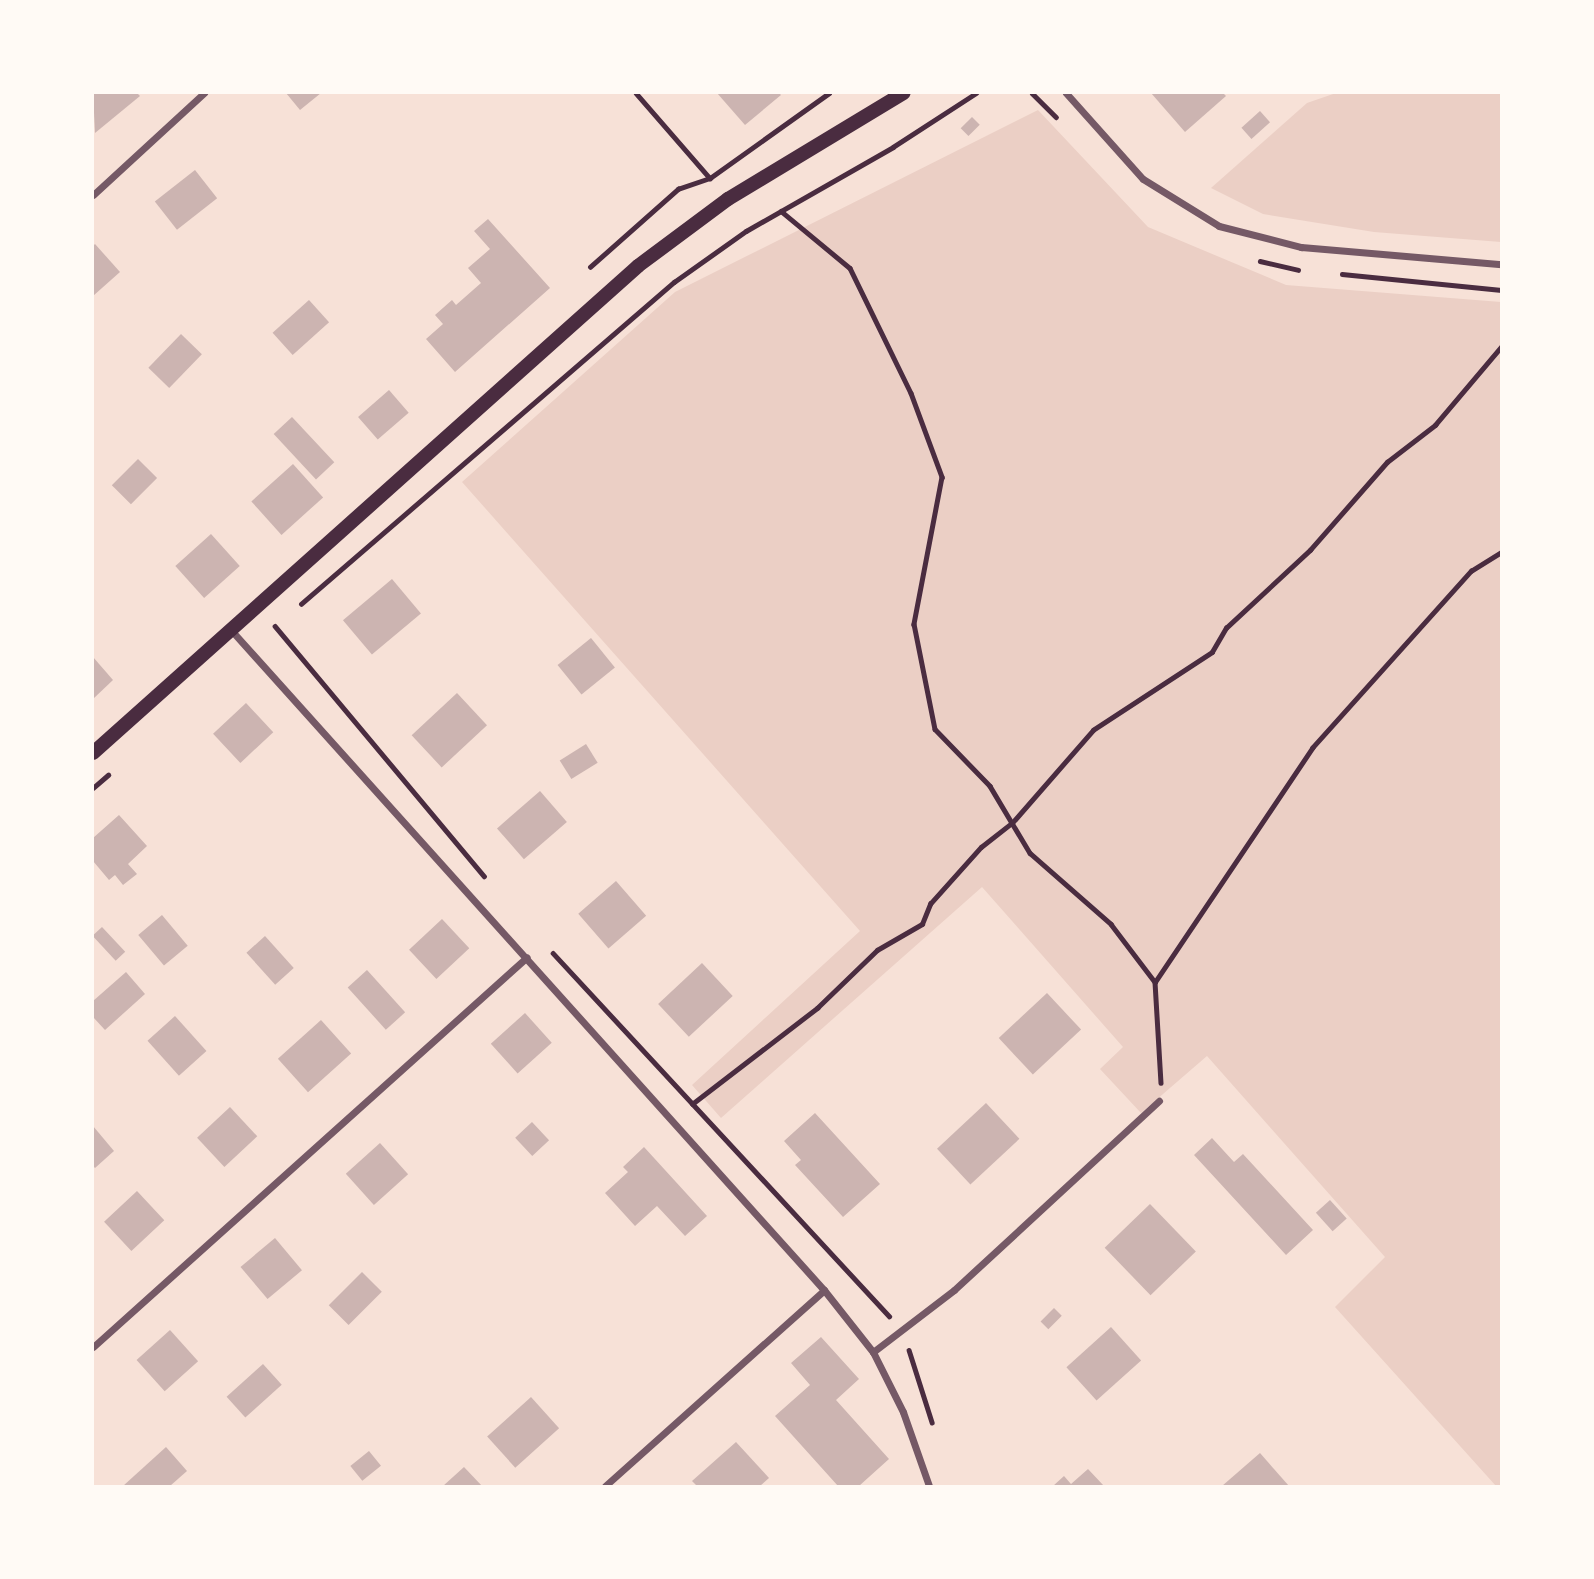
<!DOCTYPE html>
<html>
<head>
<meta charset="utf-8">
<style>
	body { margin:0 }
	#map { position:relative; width:1594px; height:1579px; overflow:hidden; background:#f7e1d7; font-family:Georgia,serif }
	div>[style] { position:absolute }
	.green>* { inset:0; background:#ebcfc5 }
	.building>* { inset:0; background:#ccb4b1; transform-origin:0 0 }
	.path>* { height:4.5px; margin:-2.25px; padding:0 2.25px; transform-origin:2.25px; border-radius:2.25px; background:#4a2c40 }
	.minor>* { height:7px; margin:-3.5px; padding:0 3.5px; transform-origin:3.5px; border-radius:3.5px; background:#755966 }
	.secondary>* { height:14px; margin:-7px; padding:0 7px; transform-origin:7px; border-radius:7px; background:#4a2c40 }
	span { translate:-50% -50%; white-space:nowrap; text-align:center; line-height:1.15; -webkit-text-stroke:7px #fffaf5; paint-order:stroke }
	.frame { position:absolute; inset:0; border:94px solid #fffaf5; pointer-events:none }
</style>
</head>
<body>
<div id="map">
	<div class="green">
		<div style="clip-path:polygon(1336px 93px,1501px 93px,1501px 242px,1374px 232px,1263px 214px,1211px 188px,1307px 103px)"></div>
		<div style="clip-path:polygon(1038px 110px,1148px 227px,1286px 285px,1501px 302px,1501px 1486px,1496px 1486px,1335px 1307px,1385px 1257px,1207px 1056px,1141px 1113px,1100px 1069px,1123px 1047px,982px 887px,721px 1118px,692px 1085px,860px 931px,462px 482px,675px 292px)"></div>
	</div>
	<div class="building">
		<div style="clip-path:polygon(93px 93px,137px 93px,140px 96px,95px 133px)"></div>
		<div style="clip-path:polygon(286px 93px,321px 93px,300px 110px)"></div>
		<div style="clip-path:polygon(717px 93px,779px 93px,781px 95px,745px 125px)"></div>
		<div style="clip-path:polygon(1151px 93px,1223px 93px,1226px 96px,1185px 132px)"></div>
		<div style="left:1260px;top:111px;width:15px;height:25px;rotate:48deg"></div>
		<div style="left:972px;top:117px;width:11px;height:16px;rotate:45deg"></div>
		<div style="left:195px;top:170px;width:36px;height:51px;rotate:52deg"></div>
		<div style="clip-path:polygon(488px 219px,550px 288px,455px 372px,426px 339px,443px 324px,435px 315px,452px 300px,456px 305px,481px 283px,468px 268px,490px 249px,474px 231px)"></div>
		<div style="clip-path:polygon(95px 244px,120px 272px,93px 296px,93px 246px)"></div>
		<div style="left:309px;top:300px;width:30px;height:49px;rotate:48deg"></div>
		<div style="left:181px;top:334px;width:29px;height:47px;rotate:44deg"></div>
		<div style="left:389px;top:390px;width:30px;height:41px;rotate:49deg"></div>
		<div style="left:292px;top:417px;width:62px;height:25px;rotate:47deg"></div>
		<div style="left:138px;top:459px;width:27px;height:37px;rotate:45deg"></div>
		<div style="left:293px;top:464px;width:45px;height:56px;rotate:48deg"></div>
		<div style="left:211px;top:534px;width:43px;height:48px;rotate:48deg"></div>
		<div style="left:392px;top:579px;width:45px;height:64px;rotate:50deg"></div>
		<div style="left:591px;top:638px;width:38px;height:43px;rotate:51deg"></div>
		<div style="clip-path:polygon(93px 657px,113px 680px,93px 699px)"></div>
		<div style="left:457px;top:693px;width:44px;height:62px;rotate:47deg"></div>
		<div style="left:246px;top:703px;width:40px;height:45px;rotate:47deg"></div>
		<div style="left:586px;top:744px;width:22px;height:31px;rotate:58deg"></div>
		<div style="left:540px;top:791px;width:41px;height:57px;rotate:49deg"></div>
		<div style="clip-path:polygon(119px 815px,147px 846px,128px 864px,137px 874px,123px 885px,115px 875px,109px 880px,93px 861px,93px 838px)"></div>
		<div style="left:616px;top:881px;width:46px;height:50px;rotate:49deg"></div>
		<div style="left:162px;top:915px;width:40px;height:31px;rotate:50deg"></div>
		<div style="left:442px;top:919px;width:40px;height:45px;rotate:47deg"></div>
		<div style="left:102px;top:927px;width:34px;height:13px;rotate:47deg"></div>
		<div style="left:265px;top:936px;width:43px;height:25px;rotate:48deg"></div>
		<div style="left:702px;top:963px;width:45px;height:60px;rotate:47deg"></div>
		<div style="left:367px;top:970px;width:57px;height:26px;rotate:48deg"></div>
		<div style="clip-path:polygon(126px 972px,145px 994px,105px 1030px,93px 1017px,93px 1001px)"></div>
		<div style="left:1047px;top:993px;width:50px;height:66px;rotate:47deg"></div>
		<div style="left:525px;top:1013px;width:40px;height:46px;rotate:48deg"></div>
		<div style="left:175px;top:1016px;width:47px;height:37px;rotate:48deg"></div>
		<div style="left:321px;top:1020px;width:45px;height:58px;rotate:48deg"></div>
		<div style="left:986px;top:1103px;width:49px;height:67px;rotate:47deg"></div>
		<div style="left:230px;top:1107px;width:40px;height:45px;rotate:47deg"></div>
		<div style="clip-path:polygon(815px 1113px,880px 1184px,843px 1217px,795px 1165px,801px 1160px,784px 1141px)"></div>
		<div style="left:532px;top:1122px;width:25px;height:23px;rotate:47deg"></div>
		<div style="clip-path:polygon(93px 1126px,114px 1151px,95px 1168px,93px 1166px)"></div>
		<div style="clip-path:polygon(1212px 1138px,1234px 1162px,1243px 1154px,1313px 1230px,1286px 1255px,1194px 1155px)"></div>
		<div style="left:380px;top:1143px;width:42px;height:46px;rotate:48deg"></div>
		<div style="clip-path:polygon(644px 1147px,707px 1216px,685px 1236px,657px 1206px,635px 1226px,605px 1193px,628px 1172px,623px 1167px)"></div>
		<div style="left:137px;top:1191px;width:40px;height:45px;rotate:47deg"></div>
		<div style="left:1330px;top:1200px;width:25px;height:19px;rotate:48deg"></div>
		<div style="left:1150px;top:1204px;width:66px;height:63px;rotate:46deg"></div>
		<div style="left:275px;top:1238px;width:42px;height:45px;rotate:50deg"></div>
		<div style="left:362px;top:1272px;width:28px;height:47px;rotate:45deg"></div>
		<div style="left:1054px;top:1308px;width:11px;height:19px;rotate:45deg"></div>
		<div style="left:1111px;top:1327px;width:45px;height:60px;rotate:48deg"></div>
		<div style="left:170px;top:1330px;width:42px;height:45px;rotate:48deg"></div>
		<div style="clip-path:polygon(821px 1337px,859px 1379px,836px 1400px,889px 1459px,859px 1486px,838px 1486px,775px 1416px,810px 1385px,791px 1363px)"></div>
		<div style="left:263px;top:1364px;width:28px;height:49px;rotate:48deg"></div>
		<div style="left:531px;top:1397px;width:42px;height:59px;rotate:48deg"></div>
		<div style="clip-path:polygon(736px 1442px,769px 1478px,760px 1486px,697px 1486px,692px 1481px)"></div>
		<div style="clip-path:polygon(166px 1447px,187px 1471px,170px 1486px,123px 1486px)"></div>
		<div style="left:369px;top:1451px;width:19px;height:24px;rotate:51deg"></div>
		<div style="clip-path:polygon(1260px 1453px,1289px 1486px,1222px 1486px)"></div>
		<div style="clip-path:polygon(464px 1467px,482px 1486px,443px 1486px)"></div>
		<div style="clip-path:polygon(1088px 1469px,1104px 1486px,1053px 1486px,1064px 1476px,1071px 1484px)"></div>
	</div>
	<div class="path">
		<div style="left:636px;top:93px;width:113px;rotate:49deg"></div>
		<div style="left:1032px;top:93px;width:34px;rotate:45deg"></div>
		<div style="left:781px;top:211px;width:89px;rotate:39.6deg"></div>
		<div style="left:850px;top:268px;width:139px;rotate:64deg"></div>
		<div style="left:911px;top:393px;width:90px;rotate:69.7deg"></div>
		<div style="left:942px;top:477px;width:150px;rotate:100.8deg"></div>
		<div style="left:914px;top:624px;width:107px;rotate:78.7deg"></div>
		<div style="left:935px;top:729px;width:79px;rotate:46deg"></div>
		<div style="left:990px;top:786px;width:78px;rotate:59.2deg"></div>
		<div style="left:1030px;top:853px;width:108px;rotate:41.2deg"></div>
		<div style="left:1111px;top:924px;width:73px;rotate:52.8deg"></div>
		<div style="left:1155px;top:982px;width:101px;rotate:86.6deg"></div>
		<div style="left:1260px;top:261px;width:39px;rotate:13deg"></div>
		<div style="left:590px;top:267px;width:118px;rotate:-41.6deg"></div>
		<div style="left:678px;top:189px;width:34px;rotate:-19deg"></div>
		<div style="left:710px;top:178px;width:146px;rotate:-35.5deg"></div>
		<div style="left:1342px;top:274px;width:160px;rotate:5.7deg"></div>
		<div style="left:301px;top:604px;width:493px;rotate:-40.8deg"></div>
		<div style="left:674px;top:282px;width:88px;rotate:-35.3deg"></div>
		<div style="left:746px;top:231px;width:169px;rotate:-29.7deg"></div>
		<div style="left:893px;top:147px;width:99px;rotate:-33deg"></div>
		<div style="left:275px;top:626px;width:326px;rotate:50.1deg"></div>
		<div style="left:93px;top:788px;width:20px;rotate:-41deg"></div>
		<div style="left:553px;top:953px;width:495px;rotate:47.2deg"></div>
		<div style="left:1155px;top:982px;width:282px;rotate:-56.1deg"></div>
		<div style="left:1312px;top:748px;width:238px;rotate:-48.1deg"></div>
		<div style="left:1471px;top:571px;width:36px;rotate:-32deg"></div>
		<div style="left:692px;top:1104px;width:158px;rotate:-37.5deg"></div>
		<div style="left:817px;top:1008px;width:83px;rotate:-44deg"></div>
		<div style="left:877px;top:950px;width:52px;rotate:-30deg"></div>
		<div style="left:922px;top:924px;width:22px;rotate:-68deg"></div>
		<div style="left:930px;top:904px;width:76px;rotate:-48.2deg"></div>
		<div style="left:981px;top:847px;width:39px;rotate:-38deg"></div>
		<div style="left:1012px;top:823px;width:123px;rotate:-48.9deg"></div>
		<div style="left:1093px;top:730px;width:142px;rotate:-33.2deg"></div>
		<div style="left:1212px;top:652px;width:28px;rotate:-60deg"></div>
		<div style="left:1226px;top:628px;width:115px;rotate:-42.9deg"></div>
		<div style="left:1310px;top:550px;width:117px;rotate:-48.8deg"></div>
		<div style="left:1387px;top:462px;width:61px;rotate:-37.6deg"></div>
		<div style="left:1435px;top:425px;width:102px;rotate:-49.8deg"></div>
		<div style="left:909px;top:1350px;width:76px;rotate:72.3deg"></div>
	</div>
	<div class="minor">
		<div style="left:1066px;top:93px;width:115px;rotate:48.2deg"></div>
		<div style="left:1143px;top:179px;width:89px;rotate:31.7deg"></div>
		<div style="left:1219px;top:226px;width:85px;rotate:14.4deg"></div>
		<div style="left:1301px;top:247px;width:201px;rotate:4.9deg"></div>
		<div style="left:93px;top:195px;width:151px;rotate:-42.6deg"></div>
		<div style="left:231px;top:630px;width:887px;rotate:48.06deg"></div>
		<div style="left:824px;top:1290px;width:79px;rotate:51.7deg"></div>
		<div style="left:873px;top:1352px;width:67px;rotate:63.4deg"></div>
		<div style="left:903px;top:1412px;width:78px;rotate:70.6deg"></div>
		<div style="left:93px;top:1347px;width:583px;rotate:-41.94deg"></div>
		<div style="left:873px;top:1352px;width:102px;rotate:-37.4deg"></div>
		<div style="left:954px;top:1290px;width:279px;rotate:-42.7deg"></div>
		<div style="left:605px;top:1486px;width:294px;rotate:-41.8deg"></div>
	</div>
	<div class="secondary">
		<div style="left:93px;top:753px;width:731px;rotate:-41.78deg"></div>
		<div style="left:638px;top:266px;width:112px;rotate:-36.7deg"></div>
		<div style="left:728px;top:199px;width:205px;rotate:-31.1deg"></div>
	</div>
	<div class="frame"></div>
</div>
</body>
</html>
